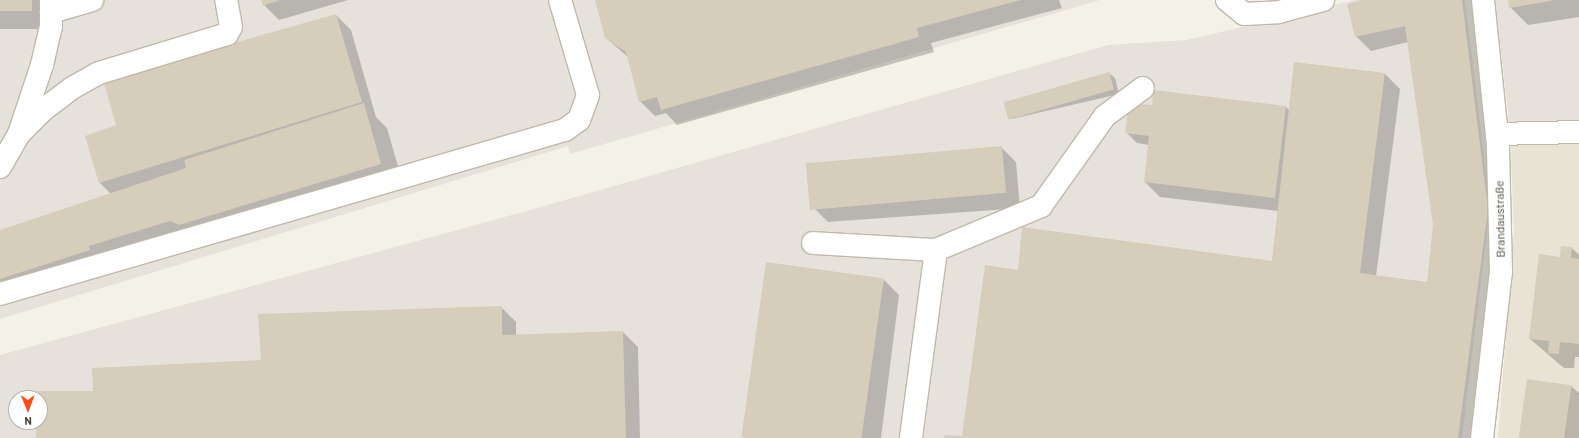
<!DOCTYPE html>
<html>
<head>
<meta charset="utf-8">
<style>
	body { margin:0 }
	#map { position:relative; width:1579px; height:438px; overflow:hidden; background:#f4f1e6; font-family:Barlow,sans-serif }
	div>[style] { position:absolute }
	.residential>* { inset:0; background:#e8e3d4 }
	.industrial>* { inset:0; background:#e6e2db }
	.shadow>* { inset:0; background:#0003; transform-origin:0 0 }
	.building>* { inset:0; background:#d6cdbb; transform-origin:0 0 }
	.roads { filter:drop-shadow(1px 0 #c0b9a9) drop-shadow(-1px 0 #c0b9a9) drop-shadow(0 1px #c0b9a9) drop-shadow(0 -1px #c0b9a9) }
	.minor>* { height:22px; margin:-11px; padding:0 11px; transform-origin:11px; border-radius:11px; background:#fff }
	span { translate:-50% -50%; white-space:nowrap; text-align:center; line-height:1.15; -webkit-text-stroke:3.5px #fff; paint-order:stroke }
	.street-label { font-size:12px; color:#474135 }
	.north { position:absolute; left:8px; top:390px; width:40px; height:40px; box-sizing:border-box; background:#fff; border:1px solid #b5b3ae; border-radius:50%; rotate:179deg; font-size:11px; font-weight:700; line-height:16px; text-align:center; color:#474135 }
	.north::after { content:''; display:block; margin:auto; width:14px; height:18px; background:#ff4812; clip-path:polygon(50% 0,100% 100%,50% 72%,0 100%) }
</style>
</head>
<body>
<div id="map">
	<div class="residential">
		<div style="clip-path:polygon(1579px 128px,1579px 438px,1498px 438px,1514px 232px,1510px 129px)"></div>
	</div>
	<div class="industrial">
		<div style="clip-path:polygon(0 0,1100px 0,570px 154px,568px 146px,0 319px)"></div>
		<div style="clip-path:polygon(evenodd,1354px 0,1465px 0,1490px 206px,1462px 438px,0 438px,0 355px,523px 212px,1108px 45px,1187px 40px,1354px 0,16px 398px,40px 398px,40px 422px,16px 422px,16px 398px)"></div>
		<div style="clip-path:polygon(1495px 0,1579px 0,1579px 128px,1510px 129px)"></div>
	</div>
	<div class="shadow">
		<div style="left:0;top:0;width:50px;height:29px"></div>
		<div style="clip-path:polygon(262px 0,348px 0,279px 20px,264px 5px)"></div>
		<div style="clip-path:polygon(596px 0,1059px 0,1062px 8px,931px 43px,934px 52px,677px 125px,666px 113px,655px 116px,640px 101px,628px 57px,606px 38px)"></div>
		<div style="clip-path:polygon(1366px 0,1474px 0,1502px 224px,1478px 438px,945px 438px,963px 437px,1019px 271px,1272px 262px,1278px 211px,1160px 197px,1145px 182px,1149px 145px,1137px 143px,1126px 132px,1151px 106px,1286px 107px,1289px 110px,1385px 74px,1400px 89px,1376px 276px,1428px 283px,1434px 225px,1408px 42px,1371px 51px,1356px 36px)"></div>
		<div style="clip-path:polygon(1509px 0,1579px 0,1579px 17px,1528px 25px,1510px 7px)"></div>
		<div style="clip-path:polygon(336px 15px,351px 30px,376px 117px,387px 128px,404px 187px,227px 241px,217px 231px,0 299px,0 231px,111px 194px,100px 183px,117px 126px)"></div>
		<div style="clip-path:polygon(1109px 73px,1115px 78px,1119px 94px,1012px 119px,1007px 114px)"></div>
		<div style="clip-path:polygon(1001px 147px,1016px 162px,1020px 208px,828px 222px,813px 207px)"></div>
		<div style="clip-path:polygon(1572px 248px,1579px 255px,1579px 357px,1575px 357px,1574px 368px,1564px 368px,1530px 339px,1561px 258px)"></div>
		<div style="clip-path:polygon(884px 280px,899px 295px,881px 438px,746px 438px)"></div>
		<div style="clip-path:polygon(501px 307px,516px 322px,516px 336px,623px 332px,638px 347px,640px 438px,37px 438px,36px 422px,40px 422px,40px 398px,35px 398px,94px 392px,262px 361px)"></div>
		<div style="clip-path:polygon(1571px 386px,1579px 393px,1579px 438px,1520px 438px)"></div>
	</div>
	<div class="building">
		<div style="left:0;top:0;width:32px;height:11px"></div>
		<div style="clip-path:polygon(261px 0,280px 0,263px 6px)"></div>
		<div style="clip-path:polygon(595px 0,1021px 0,917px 28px,919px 37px,661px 110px,657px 97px,639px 102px,626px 52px,605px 38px)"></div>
		<div style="clip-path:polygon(1362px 0,1462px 0,1488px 209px,1458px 438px,944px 438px,945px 435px,962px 436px,985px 265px,1018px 270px,1022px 227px,1272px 261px,1294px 62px,1385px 73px,1360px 273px,1427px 282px,1433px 225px,1405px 26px,1415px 24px,1355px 37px,1347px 4px)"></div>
		<div style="clip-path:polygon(1508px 0,1551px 0,1551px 1px,1509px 8px)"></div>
		<div style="clip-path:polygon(336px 14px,362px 102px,99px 183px,85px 136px,116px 125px,103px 80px)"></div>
		<div style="left:1109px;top:72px;width:18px;height:110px;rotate:74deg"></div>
		<div style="clip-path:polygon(1153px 90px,1286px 106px,1275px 198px,1144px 182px,1149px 136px,1125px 133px,1129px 103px,1152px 105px)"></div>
		<div style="clip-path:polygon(364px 103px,381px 164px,179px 225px,170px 221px,89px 246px,90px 250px,0 279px,0 230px,186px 168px,184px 160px)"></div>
		<div style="left:1002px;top:146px;width:47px;height:197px;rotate:85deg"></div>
		<div style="clip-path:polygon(1561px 246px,1572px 247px,1571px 258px,1579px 259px,1579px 344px,1560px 342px,1559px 354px,1548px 353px,1549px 341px,1529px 339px,1539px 254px,1560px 257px)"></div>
		<div style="left:766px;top:262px;width:119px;height:177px;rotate:8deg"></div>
		<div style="clip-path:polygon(502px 306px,502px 335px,623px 331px,626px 438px,36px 438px,35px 422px,40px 422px,40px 398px,34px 398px,34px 391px,93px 391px,92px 368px,261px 360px,258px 314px)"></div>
		<div style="left:1527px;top:379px;width:45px;height:60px;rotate:8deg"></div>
	</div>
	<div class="roads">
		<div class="minor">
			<div style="left:1227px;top:0;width:22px;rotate:39deg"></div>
			<div style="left:1244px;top:14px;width:35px;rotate:-3deg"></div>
			<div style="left:1279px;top:12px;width:46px;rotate:-15.3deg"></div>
			<div style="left:51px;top:12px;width:43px;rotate:-16.3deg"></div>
			<div style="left:19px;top:134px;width:34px;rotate:-45deg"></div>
			<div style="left:43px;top:110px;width:36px;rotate:-37deg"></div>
			<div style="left:72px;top:88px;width:31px;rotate:-29deg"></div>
			<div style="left:99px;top:73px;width:134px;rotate:-16.9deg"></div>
			<div style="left:227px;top:34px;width:8px;rotate:-60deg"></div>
			<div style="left:231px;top:27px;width:27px;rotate:-100deg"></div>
			<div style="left:1497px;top:134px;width:82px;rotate:-1.4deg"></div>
			<div style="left:0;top:167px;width:38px;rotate:-60deg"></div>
			<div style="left:19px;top:134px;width:73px;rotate:-71.6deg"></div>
			<div style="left:42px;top:65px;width:39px;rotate:-77deg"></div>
			<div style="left:51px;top:27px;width:27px;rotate:-90deg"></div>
			<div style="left:813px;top:243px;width:123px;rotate:3.3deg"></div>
			<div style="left:936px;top:250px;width:190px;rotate:97.6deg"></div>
			<div style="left:936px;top:250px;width:114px;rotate:-22.7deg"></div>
			<div style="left:1041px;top:206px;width:110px;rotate:-54.6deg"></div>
			<div style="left:1105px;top:116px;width:47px;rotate:-36.4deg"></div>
			<div style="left:0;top:294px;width:588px;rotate:-16.19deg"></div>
			<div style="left:565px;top:130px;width:17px;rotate:-36deg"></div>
			<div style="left:579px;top:120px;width:27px;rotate:-70deg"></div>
			<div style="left:588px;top:95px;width:99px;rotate:-106.4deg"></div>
			<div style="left:1482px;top:438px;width:167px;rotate:-83.5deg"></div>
			<div style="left:1501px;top:272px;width:127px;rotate:-91.4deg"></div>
			<div style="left:1498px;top:145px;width:146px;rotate:-95.9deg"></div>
		</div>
	</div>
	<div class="street-label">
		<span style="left:1500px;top:219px;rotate:-91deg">Brandaustraße</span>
	</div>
	<div class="north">N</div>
</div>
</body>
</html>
